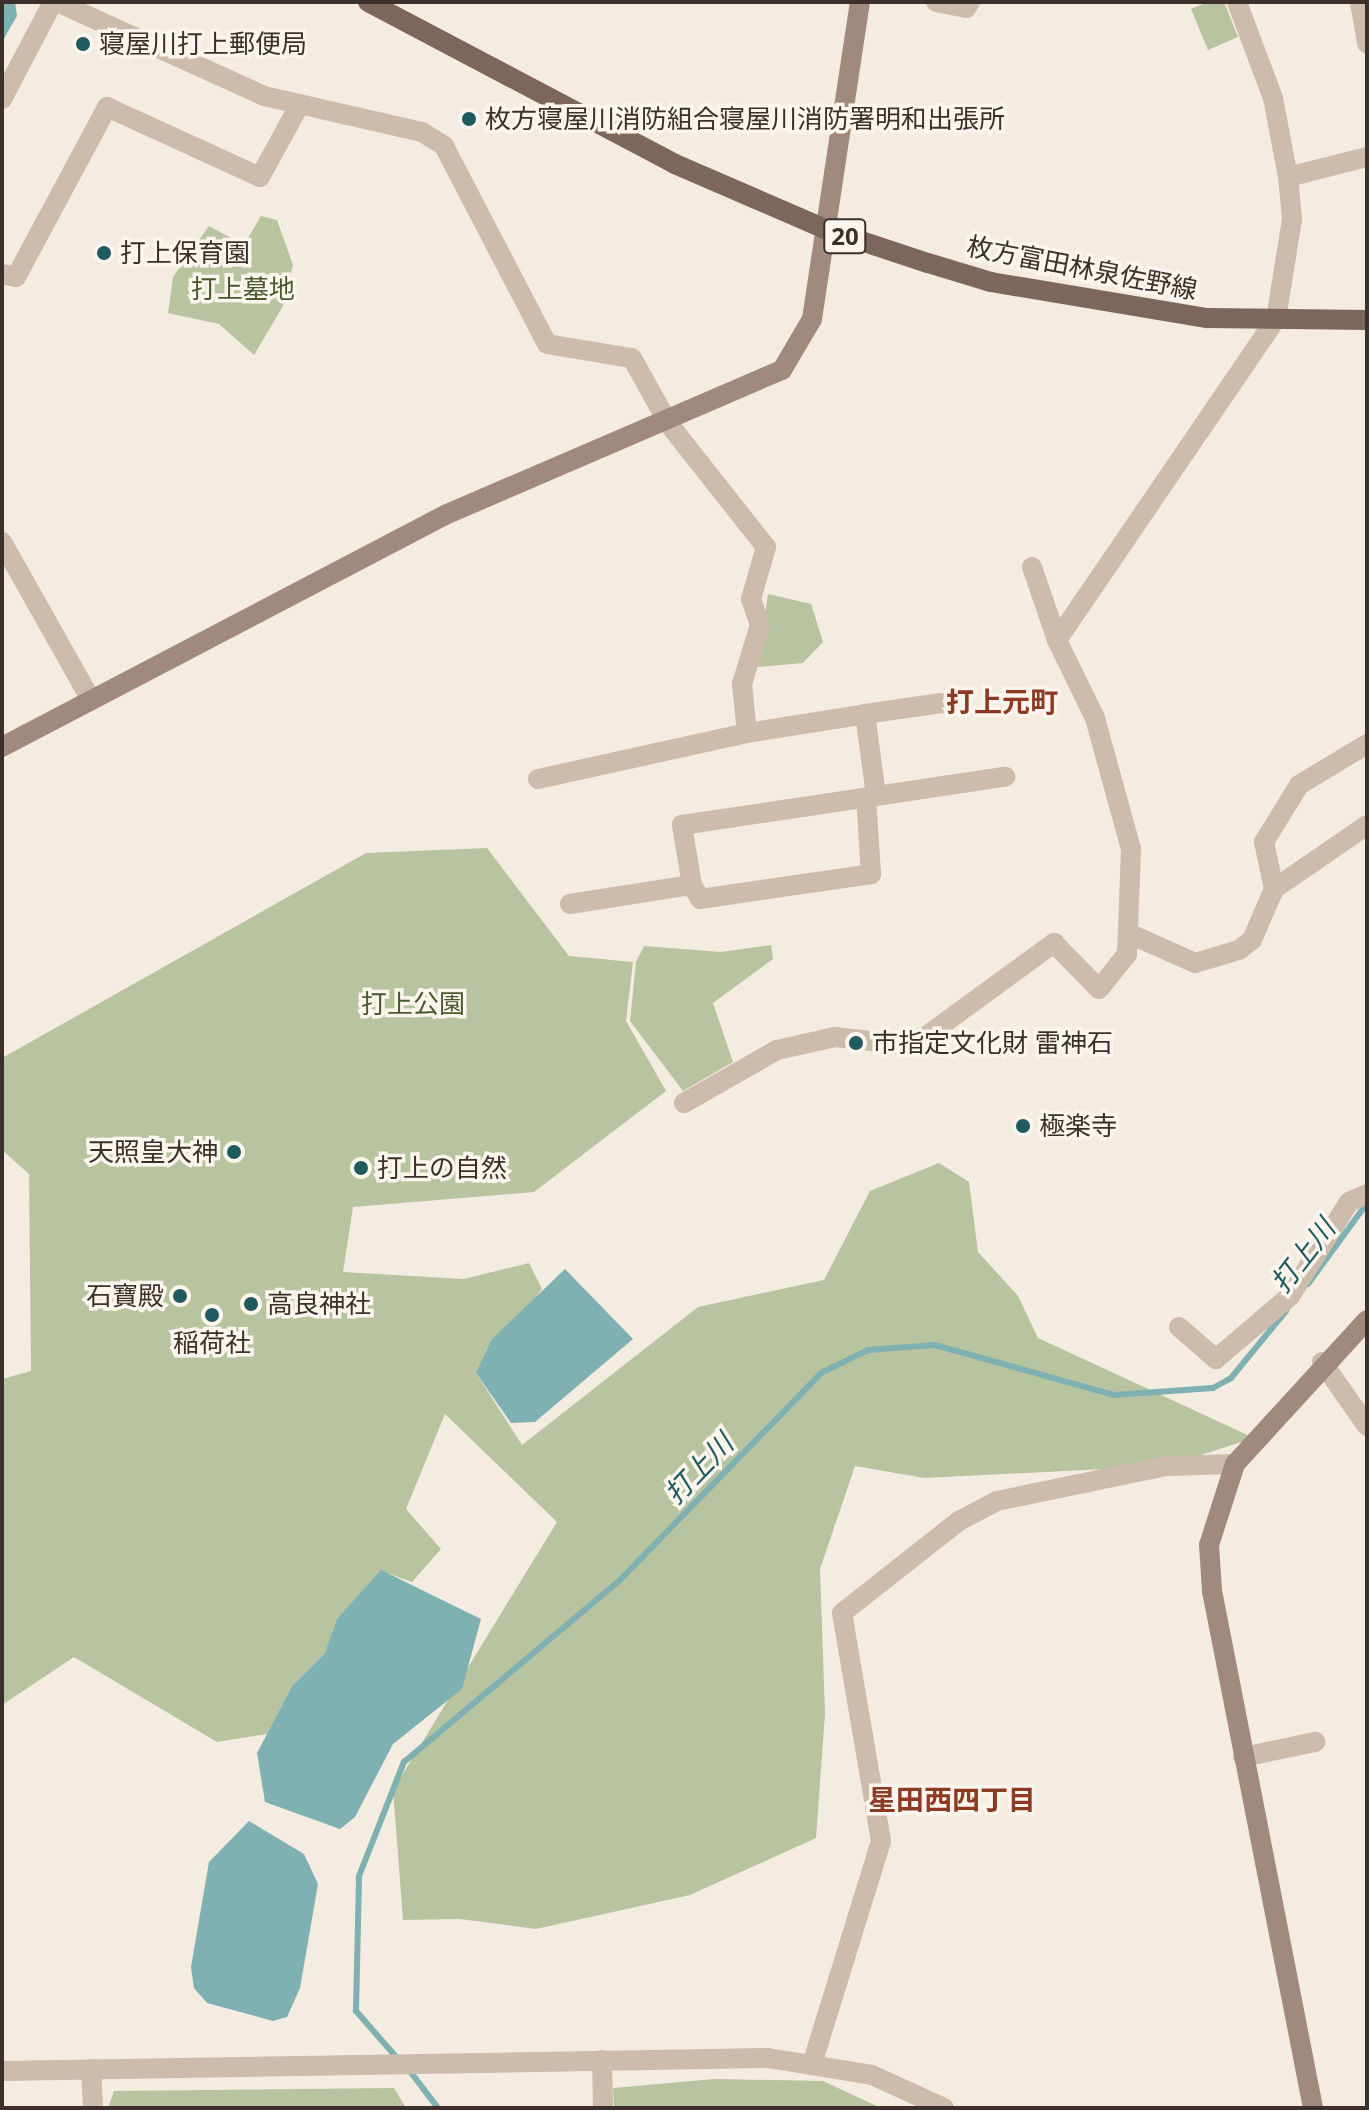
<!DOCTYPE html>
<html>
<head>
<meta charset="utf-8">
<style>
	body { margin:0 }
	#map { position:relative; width:1369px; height:2110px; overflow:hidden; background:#f4ebe1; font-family:"Noto Sans","Noto Sans JP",sans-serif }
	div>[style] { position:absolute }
	.green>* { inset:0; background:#b8c4a0 }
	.water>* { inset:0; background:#7fb0b2 }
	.stream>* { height:6px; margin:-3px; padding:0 3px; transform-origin:3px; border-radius:3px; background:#7fb0b2 }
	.street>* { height:20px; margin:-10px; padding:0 10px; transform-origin:10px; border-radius:10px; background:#cdbbac }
	.secondary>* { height:20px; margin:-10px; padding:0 10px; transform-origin:10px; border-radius:10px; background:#a18a7d }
	.primary>* { height:20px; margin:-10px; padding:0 10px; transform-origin:10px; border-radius:10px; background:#7d675c }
	.dots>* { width:22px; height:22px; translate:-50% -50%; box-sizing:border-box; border:4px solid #fbf5ee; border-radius:50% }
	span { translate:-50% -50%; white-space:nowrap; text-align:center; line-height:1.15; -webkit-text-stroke:7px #fbf5ee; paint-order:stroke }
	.shield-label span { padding:2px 6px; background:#fbf5ee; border:2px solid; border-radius:6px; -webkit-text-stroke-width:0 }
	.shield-label { font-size:24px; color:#3b302b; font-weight:700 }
	.poi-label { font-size:26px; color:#3b302b }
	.left { translate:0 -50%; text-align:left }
	.right { translate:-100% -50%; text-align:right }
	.street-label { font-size:26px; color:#3b302b }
	.park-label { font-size:26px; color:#4a5a2e }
	.neighbourhood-label { font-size:28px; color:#8c3b22; font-weight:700 }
	.water-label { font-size:28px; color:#1f5a5e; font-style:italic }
	.frame { position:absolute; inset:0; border:4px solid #3b302b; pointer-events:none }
</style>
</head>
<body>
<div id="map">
	<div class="green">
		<div style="clip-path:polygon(1208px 2px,1224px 2px,1238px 37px,1208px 50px,1191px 9px)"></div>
		<div style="clip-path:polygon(261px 216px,277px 220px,293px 265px,283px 306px,254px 355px,219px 324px,168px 313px,173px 277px,209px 226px,244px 245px)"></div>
		<div style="clip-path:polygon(768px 594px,811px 604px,823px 642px,803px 663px,758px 667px)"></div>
		<div style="clip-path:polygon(487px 848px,569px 956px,633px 962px,626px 1021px,666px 1091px,534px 1192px,353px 1207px,343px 1272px,464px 1279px,529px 1263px,542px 1289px,476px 1373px,522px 1445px,698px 1307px,824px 1280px,870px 1191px,939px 1163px,969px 1182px,978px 1252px,1018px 1296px,1038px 1338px,1254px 1438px,1166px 1466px,924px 1478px,855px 1466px,820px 1569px,825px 1714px,816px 1838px,690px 1895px,536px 1929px,460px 1919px,403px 1920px,393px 1790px,557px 1522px,445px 1414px,406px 1509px,441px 1549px,412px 1582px,381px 1571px,338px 1619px,325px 1653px,292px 1686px,267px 1734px,217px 1742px,74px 1657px,2px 1705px,2px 1379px,31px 1371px,29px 1174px,2px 1150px,2px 1058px,366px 853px)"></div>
		<div style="clip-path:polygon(771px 945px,773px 959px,713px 1003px,733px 1062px,683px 1091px,630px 1021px,636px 962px,644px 946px,721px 952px)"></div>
		<div style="clip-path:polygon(715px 2079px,823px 2081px,881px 2108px,614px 2108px,613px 2088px)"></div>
		<div style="clip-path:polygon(394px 2088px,406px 2108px,108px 2108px,114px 2091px)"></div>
	</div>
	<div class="water">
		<div style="clip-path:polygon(2px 2px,15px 2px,17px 16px,2px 42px)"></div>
		<div style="clip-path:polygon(565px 1269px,633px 1339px,535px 1422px,511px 1423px,476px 1373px,492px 1339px)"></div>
		<div style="clip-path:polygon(381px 1570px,481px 1619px,462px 1689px,393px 1744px,355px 1817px,340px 1829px,265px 1802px,257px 1753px,292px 1686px,325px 1653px,337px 1619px)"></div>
		<div style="clip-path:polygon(249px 1821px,304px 1854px,318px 1884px,300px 1988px,287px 2017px,273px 2021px,207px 2003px,194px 1988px,191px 1967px,209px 1862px)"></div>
	</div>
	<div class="stream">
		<div style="left:1308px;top:1284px;width:100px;rotate:-53.9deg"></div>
		<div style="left:398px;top:2059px;width:64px;rotate:-131.2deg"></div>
		<div style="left:356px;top:2011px;width:135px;rotate:-88.7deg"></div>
		<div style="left:359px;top:1876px;width:123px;rotate:-68.5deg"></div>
		<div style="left:404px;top:1762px;width:281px;rotate:-40.1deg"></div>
		<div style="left:619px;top:1581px;width:290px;rotate:-45.8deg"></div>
		<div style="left:821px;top:1373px;width:52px;rotate:-26.1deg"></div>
		<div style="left:868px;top:1350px;width:67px;rotate:-4.3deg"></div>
		<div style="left:935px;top:1345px;width:186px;rotate:15.6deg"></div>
		<div style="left:1114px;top:1395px;width:99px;rotate:-4deg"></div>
		<div style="left:1213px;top:1388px;width:21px;rotate:-29deg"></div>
		<div style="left:1231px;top:1378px;width:87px;rotate:-50.6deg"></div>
		<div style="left:409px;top:2070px;width:48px;rotate:52.7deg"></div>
	</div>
	<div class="street">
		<div style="left:57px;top:2px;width:227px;rotate:24.4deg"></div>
		<div style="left:264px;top:96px;width:162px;rotate:12.8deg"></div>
		<div style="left:422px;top:132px;width:26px;rotate:32deg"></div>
		<div style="left:444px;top:146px;width:223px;rotate:62.5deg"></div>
		<div style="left:547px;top:344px;width:86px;rotate:9.4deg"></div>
		<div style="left:632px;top:358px;width:74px;rotate:61deg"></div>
		<div style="left:668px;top:423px;width:158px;rotate:51.7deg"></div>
		<div style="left:766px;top:547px;width:54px;rotate:106.1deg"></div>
		<div style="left:751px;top:599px;width:28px;rotate:71deg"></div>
		<div style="left:760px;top:625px;width:62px;rotate:107deg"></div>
		<div style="left:742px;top:684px;width:49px;rotate:84.2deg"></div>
		<div style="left:747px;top:733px;width:120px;rotate:-9.1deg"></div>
		<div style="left:865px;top:714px;width:82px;rotate:82.3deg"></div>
		<div style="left:936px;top:2px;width:31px;rotate:11deg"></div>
		<div style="left:966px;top:8px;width:7px;rotate:-56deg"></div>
		<div style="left:1360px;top:2px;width:42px;rotate:80.3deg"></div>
		<div style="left:2px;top:99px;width:110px;rotate:-62.3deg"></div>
		<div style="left:1288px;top:177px;width:81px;rotate:-14.2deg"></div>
		<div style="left:2px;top:274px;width:14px;rotate:12deg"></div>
		<div style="left:16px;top:277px;width:193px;rotate:-61.8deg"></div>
		<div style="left:107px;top:107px;width:168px;rotate:24.6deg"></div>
		<div style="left:260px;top:177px;width:83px;rotate:-61.3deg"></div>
		<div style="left:2px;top:542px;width:179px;rotate:60.6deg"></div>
		<div style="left:1032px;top:567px;width:77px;rotate:71.1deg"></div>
		<div style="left:865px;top:714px;width:77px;rotate:-8.2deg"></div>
		<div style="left:538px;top:779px;width:214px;rotate:-12.4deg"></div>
		<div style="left:692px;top:885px;width:61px;rotate:-99.5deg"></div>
		<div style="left:682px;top:825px;width:327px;rotate:-8.5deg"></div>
		<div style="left:1274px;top:889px;width:48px;rotate:-102deg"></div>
		<div style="left:1264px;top:842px;width:67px;rotate:-58.4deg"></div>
		<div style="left:1299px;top:785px;width:79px;rotate:-31.1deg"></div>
		<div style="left:570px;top:904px;width:123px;rotate:-8.9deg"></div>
		<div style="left:692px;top:885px;width:16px;rotate:60deg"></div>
		<div style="left:700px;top:899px;width:173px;rotate:-8.3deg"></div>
		<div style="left:871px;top:874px;width:77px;rotate:-93.7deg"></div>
		<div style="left:1130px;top:934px;width:71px;rotate:24deg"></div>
		<div style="left:1195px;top:963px;width:46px;rotate:-16.5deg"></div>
		<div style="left:1239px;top:950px;width:16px;rotate:-38deg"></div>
		<div style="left:1252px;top:940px;width:56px;rotate:-66.7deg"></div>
		<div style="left:1274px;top:889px;width:113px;rotate:-34.5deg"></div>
		<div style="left:684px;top:1103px;width:107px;rotate:-29.7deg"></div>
		<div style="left:777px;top:1050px;width:59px;rotate:-12.6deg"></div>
		<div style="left:835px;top:1037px;width:63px;rotate:6.3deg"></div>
		<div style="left:898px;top:1044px;width:28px;rotate:-15deg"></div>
		<div style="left:925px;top:1037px;width:160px;rotate:-36.1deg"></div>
		<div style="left:1054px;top:943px;width:64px;rotate:45.6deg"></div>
		<div style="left:1099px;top:989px;width:45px;rotate:-51.3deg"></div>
		<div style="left:1127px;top:954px;width:105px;rotate:-87.8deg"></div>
		<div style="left:1131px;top:849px;width:136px;rotate:-105.4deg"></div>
		<div style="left:1095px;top:718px;width:87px;rotate:-116deg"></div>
		<div style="left:1057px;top:640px;width:389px;rotate:-55.7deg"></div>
		<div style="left:1276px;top:319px;width:101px;rotate:-80.9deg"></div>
		<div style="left:1292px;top:219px;width:42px;rotate:-95.4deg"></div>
		<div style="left:1288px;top:177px;width:80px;rotate:-100.8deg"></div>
		<div style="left:1273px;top:98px;width:103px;rotate:-110.6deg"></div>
		<div style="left:1179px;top:1327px;width:49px;rotate:40.9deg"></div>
		<div style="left:1216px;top:1359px;width:97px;rotate:-40.4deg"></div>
		<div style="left:1290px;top:1296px;width:111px;rotate:-57.9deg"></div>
		<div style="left:1349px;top:1202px;width:20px;rotate:-24deg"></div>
		<div style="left:1322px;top:1362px;width:78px;rotate:54.9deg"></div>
		<div style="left:1243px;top:1757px;width:74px;rotate:-11.8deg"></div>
		<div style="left:602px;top:2060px;width:48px;rotate:88.8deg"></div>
		<div style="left:813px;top:2061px;width:230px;rotate:-72.8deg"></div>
		<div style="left:881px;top:1841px;width:231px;rotate:-99.7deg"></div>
		<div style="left:842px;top:1613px;width:149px;rotate:-38.2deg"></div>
		<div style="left:959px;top:1521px;width:43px;rotate:-27.8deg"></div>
		<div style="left:997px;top:1501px;width:173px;rotate:-11.7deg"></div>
		<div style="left:1166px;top:1466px;width:69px;rotate:-1.7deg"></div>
		<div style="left:91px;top:2069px;width:39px;rotate:87deg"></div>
		<div style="left:2px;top:2071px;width:766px;rotate:-0.97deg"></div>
		<div style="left:768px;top:2058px;width:105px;rotate:9.3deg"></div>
		<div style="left:872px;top:2075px;width:79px;rotate:24.6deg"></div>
	</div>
	<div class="secondary">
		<div style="left:2px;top:747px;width:500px;rotate:-27.64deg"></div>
		<div style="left:445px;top:515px;width:367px;rotate:-23.3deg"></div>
		<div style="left:782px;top:370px;width:59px;rotate:-59.5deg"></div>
		<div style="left:812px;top:319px;width:321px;rotate:-81.4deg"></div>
		<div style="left:1313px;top:2108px;width:527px;rotate:-101.05deg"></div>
		<div style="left:1212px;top:1591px;width:46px;rotate:-93.7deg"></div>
		<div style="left:1209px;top:1545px;width:85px;rotate:-72.2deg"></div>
		<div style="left:1235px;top:1464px;width:195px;rotate:-47.5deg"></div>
	</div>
	<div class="primary">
		<div style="left:368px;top:2px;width:347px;rotate:27.8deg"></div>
		<div style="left:675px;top:164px;width:163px;rotate:23.4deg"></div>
		<div style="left:825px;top:229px;width:108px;rotate:18.3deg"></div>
		<div style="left:928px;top:263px;width:66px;rotate:16.8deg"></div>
		<div style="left:991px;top:282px;width:219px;rotate:9.5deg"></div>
		<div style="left:1207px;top:318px;width:160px;rotate:0.7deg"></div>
	</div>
	<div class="dots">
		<div style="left:83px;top:44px;background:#1f5a5e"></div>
		<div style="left:469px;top:119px;background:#1f5a5e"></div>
		<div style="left:104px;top:253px;background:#1f5a5e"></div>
		<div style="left:856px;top:1043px;background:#1f5a5e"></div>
		<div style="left:1023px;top:1126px;background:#1f5a5e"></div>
		<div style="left:234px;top:1152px;background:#1f5a5e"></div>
		<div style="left:361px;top:1168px;background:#1f5a5e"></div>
		<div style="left:180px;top:1296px;background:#1f5a5e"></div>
		<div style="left:251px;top:1304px;background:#1f5a5e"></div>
		<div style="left:212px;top:1315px;background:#1f5a5e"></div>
	</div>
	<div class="shield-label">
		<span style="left:845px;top:236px">20</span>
	</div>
	<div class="poi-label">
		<span class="left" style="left:99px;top:44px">寝屋川打上郵便局</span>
		<span class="left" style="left:485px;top:119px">枚方寝屋川消防組合寝屋川消防署明和出張所</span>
		<span class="left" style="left:120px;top:253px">打上保育園</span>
		<span class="left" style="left:872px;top:1043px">市指定文化財 雷神石</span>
		<span class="left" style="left:1039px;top:1126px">極楽寺</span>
		<span class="right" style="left:218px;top:1152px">天照皇大神</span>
		<span class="left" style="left:377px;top:1168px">打上の自然</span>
		<span class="right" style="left:164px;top:1296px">石寶殿</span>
		<span class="left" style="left:267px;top:1304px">高良神社</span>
		<span style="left:212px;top:1343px">稲荷社</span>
	</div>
	<div class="street-label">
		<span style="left:1082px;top:268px;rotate:11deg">枚方富田林泉佐野線</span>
	</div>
	<div class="park-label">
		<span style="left:243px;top:289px">打上墓地</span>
		<span style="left:413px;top:1004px">打上公園</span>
	</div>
	<div class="neighbourhood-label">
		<span style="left:1002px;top:701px">打上元町</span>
		<span style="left:952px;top:1799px">星田西四丁目</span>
	</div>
	<div class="water-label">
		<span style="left:1302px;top:1255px;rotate:-52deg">打上川</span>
		<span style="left:698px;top:1468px;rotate:-46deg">打上川</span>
	</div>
	<div class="frame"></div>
</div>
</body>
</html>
